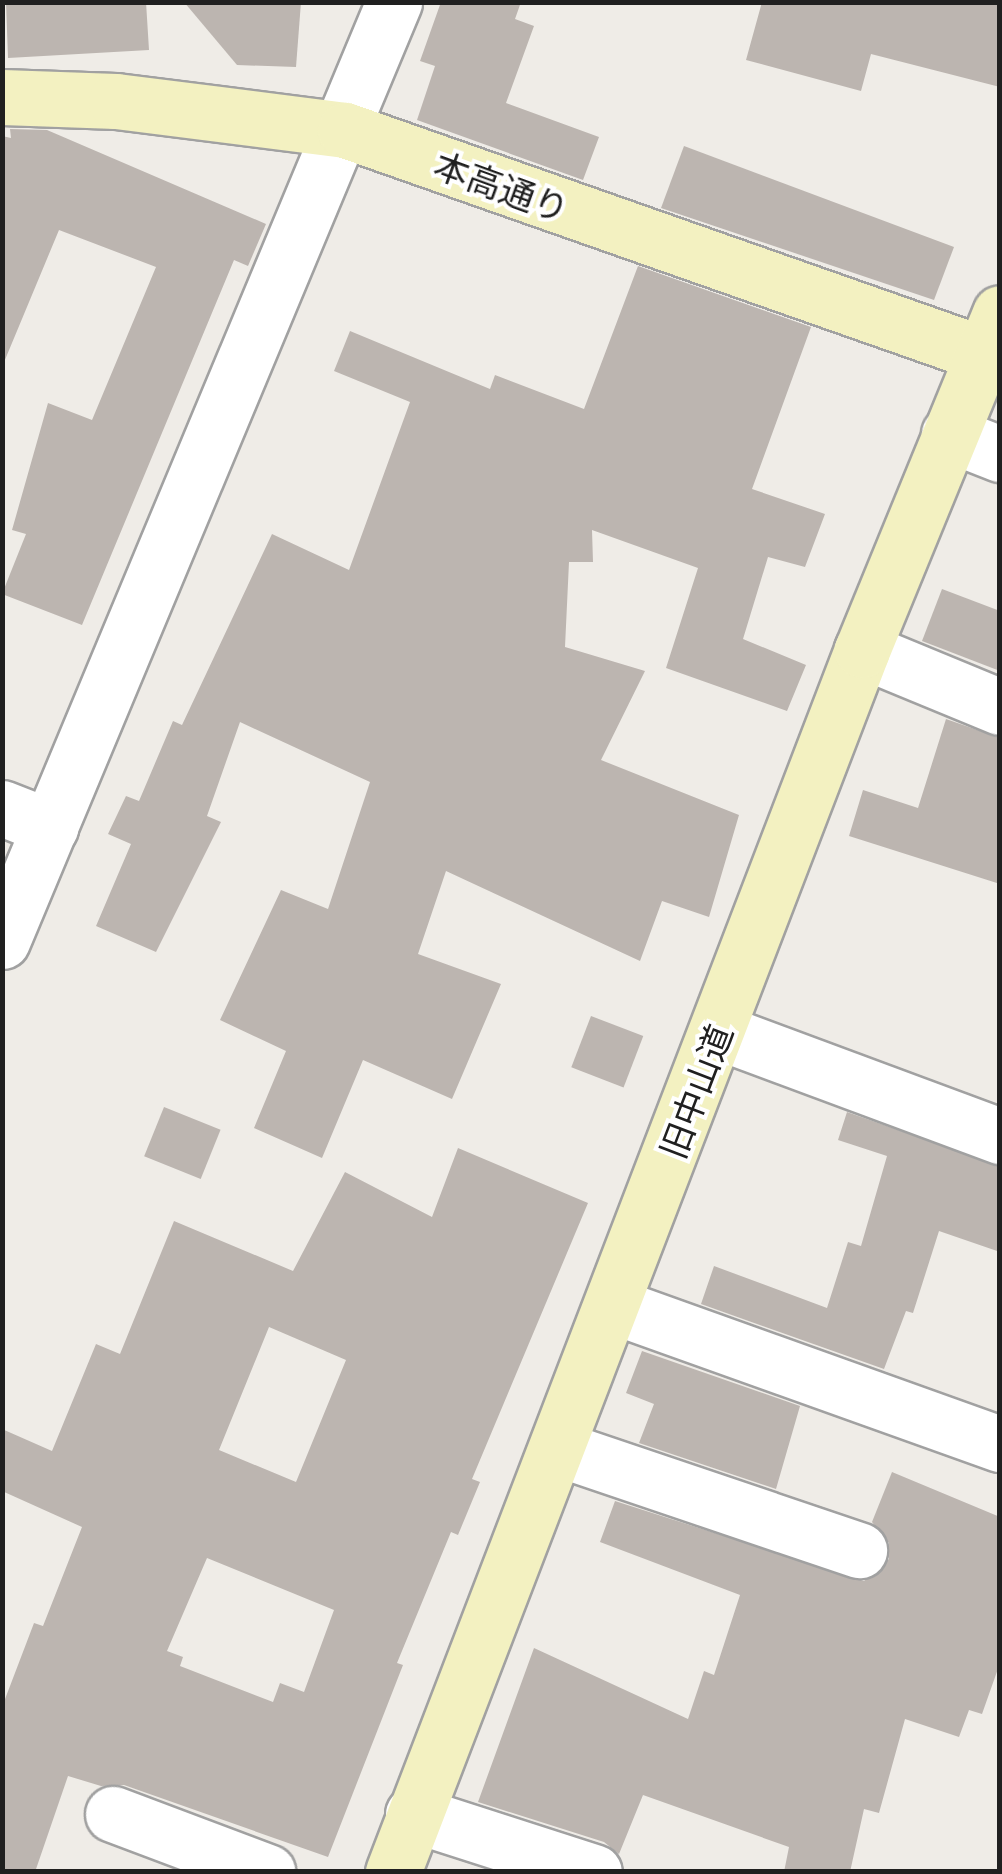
<!DOCTYPE html>
<html>
<head>
<meta charset="utf-8">
<style>
	body { margin:0 }
	#map { position:relative; width:1002px; height:1874px; overflow:hidden; background:#efece7; font-family:"DM Sans","Noto Sans JP",sans-serif }
	div>[style] { position:absolute }
	.building>* { inset:0; background:#bcb5b0; transform-origin:0 0 }
	.roads { filter:drop-shadow(2px 0 #a1a1a1) drop-shadow(-2px 0 #a1a1a1) drop-shadow(0 2px #a1a1a1) drop-shadow(0 -2px #a1a1a1) }
	.street>* { height:55px; margin:-27.5px; padding:0 27.5px; transform-origin:27.5px; border-radius:27.5px; background:#fff }
	.secondary>* { height:55px; margin:-27.5px; padding:0 27.5px; transform-origin:27.5px; border-radius:27.5px; background:#f3f1c1 }
	span { translate:-50% -50%; white-space:nowrap; text-align:center; line-height:1.15; -webkit-text-stroke:8px #fff; paint-order:stroke }
	.street-label { font-size:35px; color:#202020 }
	.frame { position:absolute; inset:0; border:5px solid #202020; pointer-events:none }
</style>
</head>
<body>
<div id="map">
	<div class="building">
		<div style="clip-path:polygon(6px 2px,146px 2px,149px 50px,8px 58px)"></div>
		<div style="clip-path:polygon(184px 2px,301px 2px,296px 67px,237px 65px)"></div>
		<div style="clip-path:polygon(441px 2px,521px 2px,515px 19px,534px 26px,506px 103px,599px 137px,583px 180px,417px 120px,435px 66px,420px 61px)"></div>
		<div style="clip-path:polygon(762px 2px,1000px 2px,1000px 87px,871px 54px,861px 91px,746px 60px)"></div>
		<div style="clip-path:polygon(10px 129px,47px 130px,266px 224px,248px 266px,234px 260px,82px 625px,2px 594px,26px 534px,12px 530px,48px 403px,92px 420px,156px 267px,59px 230px,2px 367px,2px 136px,11px 138px)"></div>
		<div style="clip-path:polygon(684px 146px,954px 247px,934px 300px,661px 208px)"></div>
		<div style="clip-path:polygon(638px 266px,811px 327px,752px 489px,825px 514px,805px 567px,768px 557px,743px 639px,806px 665px,787px 711px,666px 668px,698px 568px,592px 530px,593px 562px,569px 562px,565px 647px,645px 671px,601px 760px,739px 815px,709px 917px,662px 901px,640px 961px,446px 871px,418px 954px,501px 984px,452px 1099px,363px 1060px,322px 1158px,254px 1128px,286px 1051px,220px 1020px,281px 890px,328px 909px,370px 782px,240px 722px,207px 816px,221px 822px,156px 952px,96px 926px,131px 844px,108px 834px,126px 796px,139px 801px,173px 721px,182px 725px,272px 534px,349px 570px,410px 402px,334px 371px,350px 331px,490px 389px,495px 375px,584px 409px)"></div>
		<div style="clip-path:polygon(942px 589px,1000px 611px,1000px 671px,922px 641px)"></div>
		<div style="clip-path:polygon(946px 719px,1000px 738px,1000px 884px,849px 836px,863px 790px,918px 808px)"></div>
		<div style="left:591px;top:1016px;width:56px;height:55px;rotate:21deg"></div>
		<div style="left:164px;top:1107px;width:61px;height:53px;rotate:22deg"></div>
		<div style="clip-path:polygon(847px 1112px,1000px 1166px,1000px 1252px,939px 1231px,913px 1313px,906px 1311px,884px 1369px,701px 1304px,714px 1266px,827px 1308px,848px 1242px,861px 1246px,887px 1156px,838px 1140px)"></div>
		<div style="clip-path:polygon(evenodd,458px 1148px,588px 1203px,472px 1479px,480px 1482px,458px 1535px,451px 1532px,397px 1663px,403px 1665px,328px 1857px,124px 1785px,101px 1786px,68px 1776px,35px 1872px,2px 1872px,2px 1707px,34px 1623px,43px 1626px,82px 1527px,2px 1491px,2px 1429px,52px 1451px,96px 1344px,120px 1354px,174px 1221px,293px 1271px,345px 1172px,432px 1217px,458px 1148px,269px 1327px,346px 1360px,296px 1482px,219px 1450px,269px 1327px,458px 1148px,207px 1558px,334px 1610px,304px 1692px,280px 1683px,273px 1702px,180px 1666px,183px 1657px,167px 1651px,207px 1558px)"></div>
		<div style="clip-path:polygon(642px 1351px,800px 1406px,776px 1489px,639px 1443px,654px 1404px,626px 1393px)"></div>
		<div style="clip-path:polygon(892px 1472px,1000px 1517px,1000px 1663px,982px 1714px,969px 1710px,959px 1737px,905px 1719px,879px 1813px,864px 1809px,850px 1872px,784px 1872px,789px 1847px,643px 1795px,619px 1854px,604px 1842px,478px 1802px,534px 1648px,688px 1719px,704px 1671px,714px 1675px,740px 1595px,600px 1542px,615px 1501px,864px 1581px,889px 1559px,889px 1543px,872px 1522px)"></div>
	</div>
	<div class="roads">
		<div class="street">
			<div style="left:949px;top:434px;width:55px;rotate:21.4deg"></div>
			<div style="left:862px;top:650px;width:149px;rotate:22.4deg"></div>
			<div style="left:2px;top:808px;width:52px;rotate:21.6deg"></div>
			<div style="left:2px;top:941px;width:1018px;rotate:-67.34deg"></div>
			<div style="left:720px;top:1032px;width:299px;rotate:20.4deg"></div>
			<div style="left:614px;top:1306px;width:410px;rotate:19.7deg"></div>
			<div style="left:557px;top:1448px;width:319px;rotate:18.7deg"></div>
			<div style="left:113px;top:1814px;width:165px;rotate:20.6deg"></div>
			<div style="left:413px;top:1814px;width:190px;rotate:17.8deg"></div>
		</div>
		<div class="secondary">
			<div style="left:2px;top:97px;width:114px;rotate:2deg"></div>
			<div style="left:116px;top:101px;width:231px;rotate:7.2deg"></div>
			<div style="left:345px;top:130px;width:676px;rotate:19.35deg"></div>
			<div style="left:393px;top:1872px;width:1309px;rotate:-69deg"></div>
			<div style="left:862px;top:650px;width:364px;rotate:-67.7deg"></div>
		</div>
	</div>
	<div class="street-label">
		<span style="left:501px;top:188px;rotate:20deg">本高通り</span>
		<span style="left:697px;top:1092px;rotate:-69deg">旧中山道</span>
	</div>
	<div class="frame"></div>
</div>
</body>
</html>
